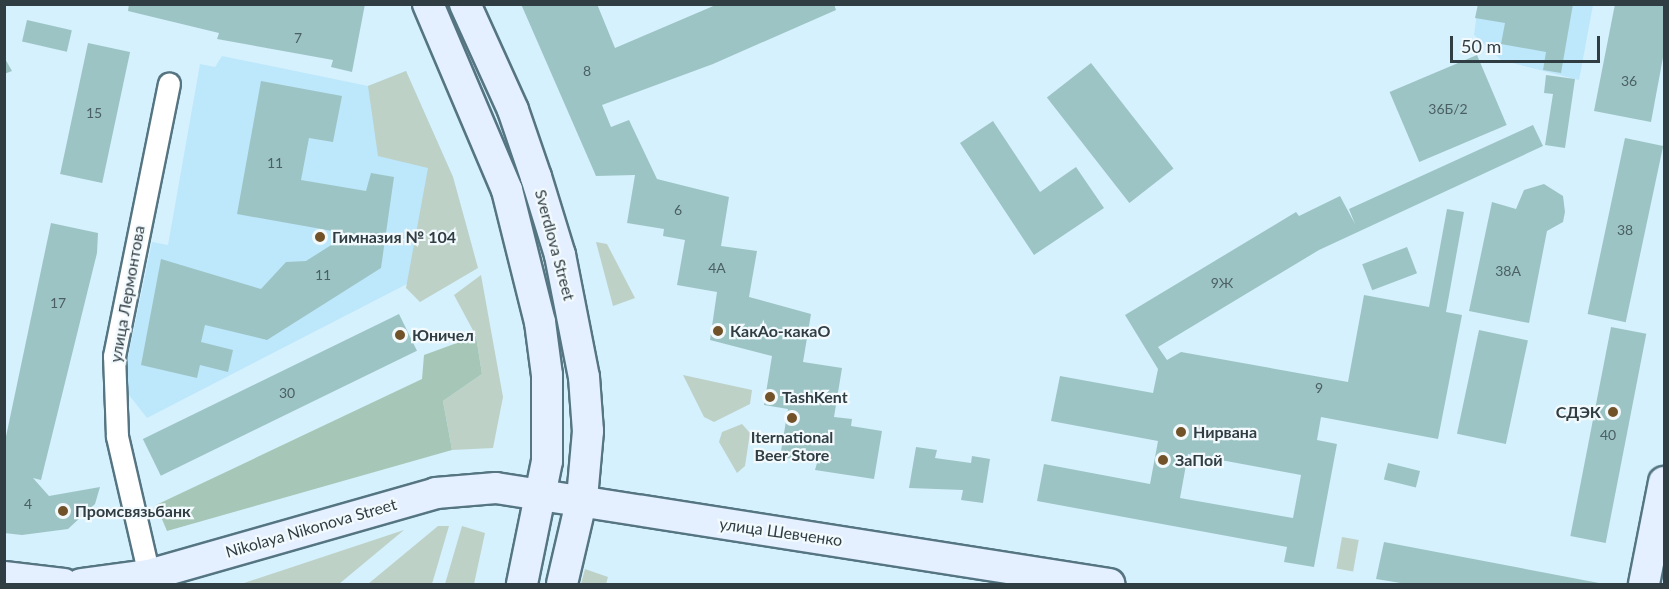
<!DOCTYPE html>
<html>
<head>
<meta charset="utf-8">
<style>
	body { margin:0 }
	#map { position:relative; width:1669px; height:589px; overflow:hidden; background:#d5f1fd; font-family:Lato,sans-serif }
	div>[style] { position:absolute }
	.built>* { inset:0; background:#bde7fb }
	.green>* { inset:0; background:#bdd1c7; transform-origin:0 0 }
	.forest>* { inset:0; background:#a6c7b7 }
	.building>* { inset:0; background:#9dc4c4; transform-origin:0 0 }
	.roads { filter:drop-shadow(2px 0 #557582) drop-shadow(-2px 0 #557582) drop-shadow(0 2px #557582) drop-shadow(0 -2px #557582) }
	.street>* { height:21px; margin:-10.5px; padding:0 10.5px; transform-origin:10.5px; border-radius:10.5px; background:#fff }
	.secondary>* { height:30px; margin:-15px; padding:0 15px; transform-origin:15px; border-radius:15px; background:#e4efff }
	.dots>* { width:16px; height:16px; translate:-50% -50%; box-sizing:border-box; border:3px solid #f3fafd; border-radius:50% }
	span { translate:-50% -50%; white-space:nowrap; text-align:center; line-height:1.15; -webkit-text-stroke:4.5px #f3fafd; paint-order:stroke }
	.number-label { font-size:14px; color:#4b6064 }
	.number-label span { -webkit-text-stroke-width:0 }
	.poi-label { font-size:16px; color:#303e44; font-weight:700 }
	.left { translate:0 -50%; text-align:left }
	.right { translate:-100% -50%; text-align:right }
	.street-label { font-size:16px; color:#303e44 }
	.frame { position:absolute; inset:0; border:6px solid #303e44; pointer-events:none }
	.scale { position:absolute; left:1450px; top:36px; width:150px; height:27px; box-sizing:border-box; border:3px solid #303e44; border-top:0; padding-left:8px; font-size:18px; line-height:21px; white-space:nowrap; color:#303e44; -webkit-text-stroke:4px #f3fafd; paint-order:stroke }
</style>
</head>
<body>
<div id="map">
	<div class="built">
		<div style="clip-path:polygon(1478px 5px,1593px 5px,1579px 80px,1501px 60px,1474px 35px)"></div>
		<div style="clip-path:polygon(222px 56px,368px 86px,406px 71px,453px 177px,473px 250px,147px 418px,122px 386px,152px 242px,168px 245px,200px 64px,215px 67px)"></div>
	</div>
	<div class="green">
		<div style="clip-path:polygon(406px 71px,453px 177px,478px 268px,420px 302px,406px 288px,428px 168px,378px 156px,368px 86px)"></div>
		<div style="clip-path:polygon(596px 242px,607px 244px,635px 298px,613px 306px)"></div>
		<div style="clip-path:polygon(481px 275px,503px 397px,493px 448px,452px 450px,443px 401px,482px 374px,476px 336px,454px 295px)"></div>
		<div style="clip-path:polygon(683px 375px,752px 390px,750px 404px,714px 422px,704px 417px)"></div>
		<div style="clip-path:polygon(742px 424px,750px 433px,745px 466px,737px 473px,719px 442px,722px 432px)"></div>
		<div style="clip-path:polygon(438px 526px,449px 526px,432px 584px,368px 584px)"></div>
		<div style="clip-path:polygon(462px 526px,485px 533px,474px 584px,445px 584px)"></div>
		<div style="clip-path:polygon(404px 530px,339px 584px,241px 584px)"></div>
		<div style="left:1342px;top:537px;width:17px;height:32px;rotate:10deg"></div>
		<div style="clip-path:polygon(585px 569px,608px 577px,606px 584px,581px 584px)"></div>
	</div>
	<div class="forest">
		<div style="clip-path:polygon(476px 336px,482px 374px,443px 401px,452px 450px,167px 531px,156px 505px,422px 379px,424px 355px)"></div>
	</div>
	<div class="building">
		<div style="clip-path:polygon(129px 4px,365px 4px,352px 72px,331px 67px,333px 60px,217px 39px,219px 33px,128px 11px)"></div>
		<div style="clip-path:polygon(521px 4px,597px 4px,615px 48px,718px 4px,834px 4px,836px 10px,713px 64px,602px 105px,611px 127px,629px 120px,657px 179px,729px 197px,721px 246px,757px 251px,749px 297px,811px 314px,803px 362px,842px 368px,834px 417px,852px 419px,851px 426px,882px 431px,874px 479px,815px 470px,817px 463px,780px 457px,788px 409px,764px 405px,772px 356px,710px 340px,717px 292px,677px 285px,685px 240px,663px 236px,664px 229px,627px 223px,635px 175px,596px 176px)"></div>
		<div style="clip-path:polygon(1478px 4px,1573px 4px,1561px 73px,1543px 70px,1546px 52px,1501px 44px,1505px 23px,1475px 18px)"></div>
		<div style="clip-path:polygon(1615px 4px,1664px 4px,1664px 52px,1651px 122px,1594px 111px)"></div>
		<div style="left:27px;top:20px;width:46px;height:22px;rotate:13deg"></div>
		<div style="left:88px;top:43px;width:43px;height:134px;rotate:12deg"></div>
		<div style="left:1477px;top:55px;width:76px;height:95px;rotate:67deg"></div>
		<div style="clip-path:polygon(4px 57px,12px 71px,4px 74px)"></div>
		<div style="left:1091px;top:63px;width:134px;height:56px;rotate:52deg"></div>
		<div style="clip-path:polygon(1546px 75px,1575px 79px,1565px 148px,1545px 145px,1553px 94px,1544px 93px)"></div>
		<div style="clip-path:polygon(261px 81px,342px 96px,333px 142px,309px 138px,301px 180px,366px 191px,371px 173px,394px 177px,381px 268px,267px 340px,205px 325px,201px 342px,233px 350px,228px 372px,200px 365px,197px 378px,141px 365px,161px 259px,261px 289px,286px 262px,306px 261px,336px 242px,338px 232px,237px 214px)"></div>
		<div style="clip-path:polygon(993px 121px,1040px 192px,1076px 167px,1104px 208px,1034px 255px,960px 143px)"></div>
		<div style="clip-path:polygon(evenodd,1533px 125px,1543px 146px,1319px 250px,1158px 347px,1167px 360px,1181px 352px,1348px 382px,1364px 295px,1429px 307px,1447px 209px,1464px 212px,1446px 312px,1462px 315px,1438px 439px,1321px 417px,1317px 440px,1337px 444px,1314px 567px,1284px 562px,1287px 547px,1037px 501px,1044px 464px,1150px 484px,1158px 441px,1051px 421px,1060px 376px,1153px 393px,1158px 369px,1125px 315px,1296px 212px,1299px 216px,1340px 196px,1355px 224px,1349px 209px,1533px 125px,1188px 454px,1301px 475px,1293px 518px,1180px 498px,1188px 454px)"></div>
		<div style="left:1625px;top:138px;width:39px;height:180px;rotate:12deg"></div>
		<div style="clip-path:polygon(1544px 184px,1563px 196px,1565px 212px,1563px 222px,1547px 231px,1529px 323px,1469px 311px,1492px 202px,1516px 209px,1524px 190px)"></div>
		<div style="clip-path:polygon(51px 223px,98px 233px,97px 253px,41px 480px,33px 478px,49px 496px,100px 487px,95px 504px,68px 529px,22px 535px,4px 533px,4px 446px)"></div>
		<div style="left:1407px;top:247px;width:28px;height:48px;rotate:69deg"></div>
		<div style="left:399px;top:314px;width:41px;height:285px;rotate:64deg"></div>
		<div style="left:1611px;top:327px;width:36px;height:213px;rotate:11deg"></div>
		<div style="left:1479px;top:330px;width:50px;height:106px;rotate:12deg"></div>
		<div style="clip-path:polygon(916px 447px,937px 450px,935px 458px,971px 463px,972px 456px,990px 459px,983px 503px,961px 500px,963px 490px,909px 488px)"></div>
		<div style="left:1388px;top:463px;width:33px;height:17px;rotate:14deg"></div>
		<div style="clip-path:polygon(1384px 542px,1599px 583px,1599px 584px,1407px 584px,1376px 579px)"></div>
	</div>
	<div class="roads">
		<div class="street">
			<div style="left:149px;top:575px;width:143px;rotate:-103deg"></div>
			<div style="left:117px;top:436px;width:80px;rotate:-92.1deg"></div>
			<div style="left:114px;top:356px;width:278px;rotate:-78.6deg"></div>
		</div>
		<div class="secondary">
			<div style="left:428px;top:4px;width:202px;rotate:67deg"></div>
			<div style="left:507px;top:190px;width:136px;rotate:76deg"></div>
			<div style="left:540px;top:322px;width:53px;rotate:82.5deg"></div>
			<div style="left:547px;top:375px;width:86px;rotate:90deg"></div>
			<div style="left:547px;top:461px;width:126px;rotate:101.5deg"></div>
			<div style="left:465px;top:4px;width:116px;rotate:65.6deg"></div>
			<div style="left:513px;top:110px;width:71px;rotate:71.1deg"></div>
			<div style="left:536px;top:177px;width:82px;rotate:72.9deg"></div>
			<div style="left:560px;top:255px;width:124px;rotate:78.9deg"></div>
			<div style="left:584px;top:377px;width:54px;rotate:85.8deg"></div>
			<div style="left:588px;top:431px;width:67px;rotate:95.1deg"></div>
			<div style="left:582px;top:498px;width:88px;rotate:103.1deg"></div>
			<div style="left:4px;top:577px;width:60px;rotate:6.7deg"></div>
			<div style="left:81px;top:584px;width:69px;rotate:-7.5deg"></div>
			<div style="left:149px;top:575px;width:298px;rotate:-15.9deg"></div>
			<div style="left:436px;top:493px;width:60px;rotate:-4.8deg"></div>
			<div style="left:496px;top:488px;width:621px;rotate:8.89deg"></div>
			<div style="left:1644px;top:584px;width:104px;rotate:-78.9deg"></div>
		</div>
	</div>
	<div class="dots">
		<div style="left:320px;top:237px;background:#725228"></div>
		<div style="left:718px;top:331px;background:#725228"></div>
		<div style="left:400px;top:335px;background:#725228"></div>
		<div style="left:770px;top:397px;background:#725228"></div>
		<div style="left:1613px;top:412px;background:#725228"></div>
		<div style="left:792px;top:418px;background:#725228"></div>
		<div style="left:1181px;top:432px;background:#725228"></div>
		<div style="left:1163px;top:460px;background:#725228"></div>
		<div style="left:63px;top:511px;background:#725228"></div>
	</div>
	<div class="number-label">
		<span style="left:298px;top:38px">7</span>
		<span style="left:587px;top:71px">8</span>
		<span style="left:1629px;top:81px">36</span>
		<span style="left:1448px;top:109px">36Б/2</span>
		<span style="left:94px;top:113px">15</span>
		<span style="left:275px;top:163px">11</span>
		<span style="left:678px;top:210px">6</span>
		<span style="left:1625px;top:230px">38</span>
		<span style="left:717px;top:268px">4А</span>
		<span style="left:1508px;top:271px">38А</span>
		<span style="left:323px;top:275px">11</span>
		<span style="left:1222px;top:283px">9Ж</span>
		<span style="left:58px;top:303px">17</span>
		<span style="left:1319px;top:388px">9</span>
		<span style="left:287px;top:393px">30</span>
		<span style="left:1608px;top:435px">40</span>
		<span style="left:28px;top:504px">4</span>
	</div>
	<div class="poi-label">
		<span class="left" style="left:332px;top:237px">Гимназия № 104</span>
		<span class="left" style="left:730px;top:331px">КакАо-какаО</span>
		<span class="left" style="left:412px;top:335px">Юничел</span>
		<span class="left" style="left:782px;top:397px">TashKent</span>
		<span class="right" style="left:1601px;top:412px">СДЭК</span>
		<span class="left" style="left:1193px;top:432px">Нирвана</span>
		<span style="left:792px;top:446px">Iternational<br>Beer Store</span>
		<span class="left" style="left:1175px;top:460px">ЗаПой</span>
		<span class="left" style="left:75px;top:511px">Промсвязьбанк</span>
	</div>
	<div class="street-label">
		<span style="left:555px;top:245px;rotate:75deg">Sverdlova Street</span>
		<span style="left:127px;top:294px;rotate:-80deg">улица Лермонтова</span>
		<span style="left:311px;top:528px;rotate:-16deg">Nikolaya Nikonova Street</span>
		<span style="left:781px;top:532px;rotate:8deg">улица Шевченко</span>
	</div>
	<div class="frame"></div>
	<div class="scale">50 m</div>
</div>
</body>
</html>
